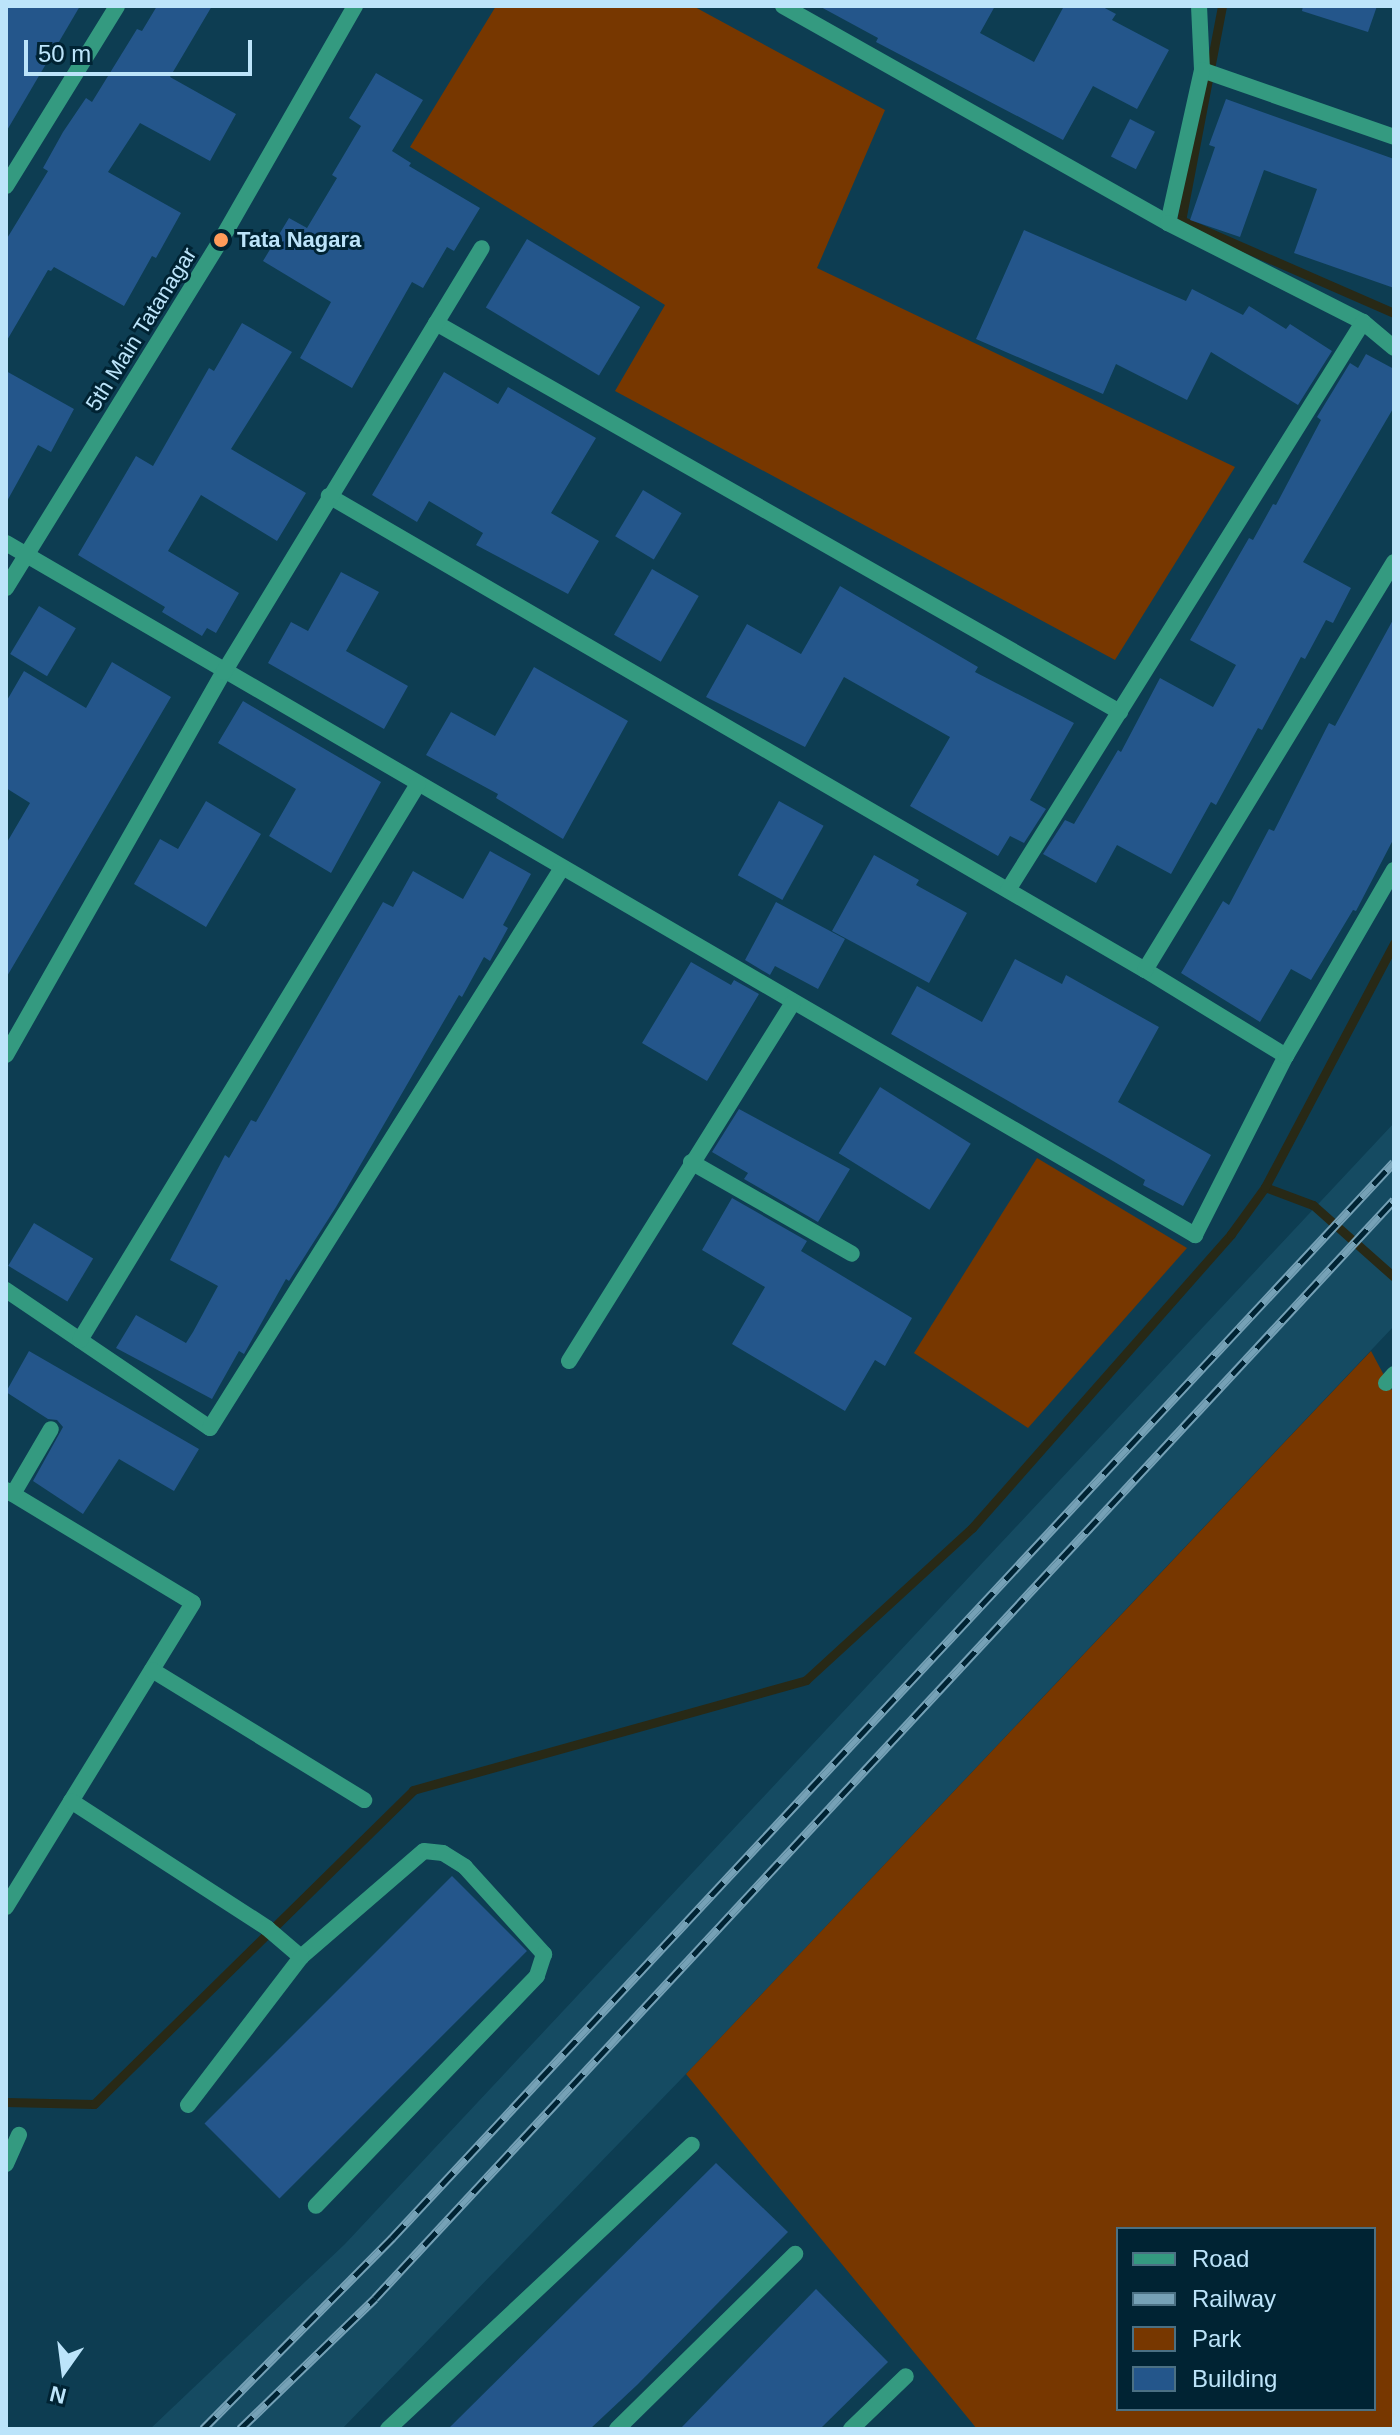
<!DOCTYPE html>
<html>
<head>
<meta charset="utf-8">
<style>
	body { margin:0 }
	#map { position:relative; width:1400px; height:2435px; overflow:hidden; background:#0d3d52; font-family:Helvetica,sans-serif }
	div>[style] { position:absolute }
	.built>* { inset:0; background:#154b62 }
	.green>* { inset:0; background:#773700 }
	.stream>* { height:9px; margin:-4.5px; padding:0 4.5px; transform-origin:4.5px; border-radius:4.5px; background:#282916 }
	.building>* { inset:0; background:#24568b; transform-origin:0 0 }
	.street>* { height:16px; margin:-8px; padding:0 8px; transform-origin:8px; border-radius:8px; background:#349a80 }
	.rail>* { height:9px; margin-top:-4.5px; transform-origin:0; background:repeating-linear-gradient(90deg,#002333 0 18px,#76a1b6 0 36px); box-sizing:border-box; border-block:2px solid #76a1b6 }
	.dots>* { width:22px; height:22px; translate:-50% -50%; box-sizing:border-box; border:4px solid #002333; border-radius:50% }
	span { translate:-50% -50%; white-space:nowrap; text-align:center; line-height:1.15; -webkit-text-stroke:6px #002333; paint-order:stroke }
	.poi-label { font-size:22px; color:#bce4fa; font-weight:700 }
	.left { translate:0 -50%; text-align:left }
	.street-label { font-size:22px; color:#bce4fa }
	.frame { position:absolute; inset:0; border:8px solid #bce4fa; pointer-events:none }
	.legend { position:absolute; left:1116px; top:2227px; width:260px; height:184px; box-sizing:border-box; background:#002333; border:2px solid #4b7083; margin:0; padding:10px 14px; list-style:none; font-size:24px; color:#bce4fa }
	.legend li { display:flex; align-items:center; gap:16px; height:40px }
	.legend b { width:40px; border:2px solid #4b7083 }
	.north { position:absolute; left:24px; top:2331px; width:80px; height:80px; -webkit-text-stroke:6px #002333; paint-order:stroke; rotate:194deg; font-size:22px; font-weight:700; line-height:32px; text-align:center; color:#bce4fa }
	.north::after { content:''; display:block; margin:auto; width:28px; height:36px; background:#bce4fa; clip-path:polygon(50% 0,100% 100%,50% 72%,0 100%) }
	.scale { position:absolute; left:24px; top:40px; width:228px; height:36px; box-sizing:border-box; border:4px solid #bce4fa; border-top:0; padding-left:10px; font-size:24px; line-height:28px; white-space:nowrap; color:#bce4fa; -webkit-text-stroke:6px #002333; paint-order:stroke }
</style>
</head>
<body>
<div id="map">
	<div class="built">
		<div style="clip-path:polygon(1394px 1123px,1394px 1326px,686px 2074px,342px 2429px,150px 2429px,345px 2244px)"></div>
	</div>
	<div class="green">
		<div style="clip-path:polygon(496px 6px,693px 6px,885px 110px,817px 268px,1235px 467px,1115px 660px,615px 391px,665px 305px,410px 147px)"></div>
		<div style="clip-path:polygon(1037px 1158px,1187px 1248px,1028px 1428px,914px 1353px)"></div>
		<div style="clip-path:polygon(evenodd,1371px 1351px,1394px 1394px,1394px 2429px,977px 2429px,686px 2074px,1371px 1351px,1118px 2229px,1374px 2229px,1374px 2409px,1118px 2409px,1118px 2229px)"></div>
	</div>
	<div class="stream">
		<div style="left:1222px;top:6px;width:218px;rotate:100.8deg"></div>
		<div style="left:1181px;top:220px;width:232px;rotate:23.6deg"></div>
		<div style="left:1265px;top:1187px;width:51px;rotate:20.6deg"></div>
		<div style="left:1313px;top:1205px;width:108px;rotate:41.6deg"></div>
		<div style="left:6px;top:2102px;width:88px;rotate:1.3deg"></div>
		<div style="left:94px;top:2104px;width:448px;rotate:-44.5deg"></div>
		<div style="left:413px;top:1790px;width:408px;rotate:-15.6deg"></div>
		<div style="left:806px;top:1680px;width:225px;rotate:-42.5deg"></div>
		<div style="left:972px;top:1528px;width:392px;rotate:-48.6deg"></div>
		<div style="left:1231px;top:1234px;width:58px;rotate:-54.1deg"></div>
		<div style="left:1265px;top:1187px;width:276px;rotate:-62.1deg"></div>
	</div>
	<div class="building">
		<div style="clip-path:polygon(6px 6px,80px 6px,6px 132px)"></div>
		<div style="clip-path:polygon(157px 6px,212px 6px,170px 77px,236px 114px,210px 161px,140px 123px,108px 172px,181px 213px,156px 258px,152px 256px,124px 306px,54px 267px,51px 271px,48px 270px,6px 342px,6px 240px,48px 171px,43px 168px,63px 132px,86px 98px,92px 102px,137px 29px,142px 31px)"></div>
		<div style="clip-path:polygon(819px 6px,995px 6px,980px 33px,1034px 62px,1064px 6px,1101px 6px,1116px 14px,1112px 20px,1169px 50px,1137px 109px,1093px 86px,1063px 140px,876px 42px,878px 38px)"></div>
		<div style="clip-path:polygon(1303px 6px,1377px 6px,1368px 32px,1302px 11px)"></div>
		<div style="clip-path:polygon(376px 73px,423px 100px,392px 151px,411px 163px,409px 166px,480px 208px,454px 251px,447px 247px,423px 288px,412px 282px,352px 388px,300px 358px,331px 302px,263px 261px,289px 218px,307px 228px,337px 178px,332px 175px,361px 126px,349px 118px)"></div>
		<div style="clip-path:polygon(1226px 99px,1394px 159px,1394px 288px,1294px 253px,1317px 189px,1264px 170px,1240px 237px,1190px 220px,1215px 147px,1209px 145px)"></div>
		<div style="left:1130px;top:119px;width:28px;height:42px;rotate:27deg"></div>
		<div style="clip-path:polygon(1024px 230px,1186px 301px,1192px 289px,1243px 315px,1249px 306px,1286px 329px,1290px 324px,1332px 351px,1298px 405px,1211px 352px,1187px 400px,1116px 364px,1103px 394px,976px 339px)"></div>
		<div style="left:527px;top:239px;width:132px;height:80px;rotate:31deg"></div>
		<div style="clip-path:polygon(242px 323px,292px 352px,231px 449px,306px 493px,277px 541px,201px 495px,168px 551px,239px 593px,216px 633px,207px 628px,202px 636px,162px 612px,165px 607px,78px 555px,136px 456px,153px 466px,209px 368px,214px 371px)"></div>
		<div style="clip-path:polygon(1366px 354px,1394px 369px,1394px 407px,1303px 562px,1351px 588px,1333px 623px,1326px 620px,1305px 659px,1301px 657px,1262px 730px,1258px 728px,1216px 805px,1211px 802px,1171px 874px,1117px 845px,1096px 883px,1043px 854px,1065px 820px,1074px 824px,1118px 750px,1121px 752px,1160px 678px,1213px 707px,1236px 665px,1190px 640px,1249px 538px,1253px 540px,1273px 504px,1276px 505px,1321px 420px,1317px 417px,1350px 363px,1358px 368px)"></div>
		<div style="clip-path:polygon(6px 371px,74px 409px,51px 452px,38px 445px,6px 503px)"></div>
		<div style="clip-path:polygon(444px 372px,498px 404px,508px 387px,596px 438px,551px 513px,599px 541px,568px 594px,476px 545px,483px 533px,429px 501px,417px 522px,372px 495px)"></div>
		<div style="left:643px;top:490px;width:45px;height:54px;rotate:31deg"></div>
		<div style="left:652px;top:569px;width:54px;height:76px;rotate:30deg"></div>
		<div style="clip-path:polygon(341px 572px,379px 592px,346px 651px,408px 686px,384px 729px,268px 663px,291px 622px,308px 631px)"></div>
		<div style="clip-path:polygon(840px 586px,978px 667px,975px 672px,1074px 723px,1030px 800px,1046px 809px,1024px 843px,1010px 836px,998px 856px,910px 806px,950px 737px,844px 677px,805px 747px,706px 697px,747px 624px,801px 654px)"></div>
		<div style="left:39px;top:606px;width:43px;height:56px;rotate:31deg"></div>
		<div style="clip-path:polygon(1394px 618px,1394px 838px,1356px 911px,1353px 910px,1311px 980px,1291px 969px,1260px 1022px,1181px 973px,1223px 901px,1229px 905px,1269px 829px,1274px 831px,1329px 723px,1335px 726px)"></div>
		<div style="clip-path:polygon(112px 662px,171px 697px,6px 978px,6px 844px,30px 803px,6px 788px,6px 702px,24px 671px,86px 708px)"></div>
		<div style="clip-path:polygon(534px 667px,628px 721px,563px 839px,496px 798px,498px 794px,426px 755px,451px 712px,495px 736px)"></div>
		<div style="clip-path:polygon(243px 701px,381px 782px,331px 873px,269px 836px,296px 789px,218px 743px)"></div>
		<div style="clip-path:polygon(206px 801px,261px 834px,206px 927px,134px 884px,160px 839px,178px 849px)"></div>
		<div style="left:779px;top:801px;width:51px;height:85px;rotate:29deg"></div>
		<div style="clip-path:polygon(490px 851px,531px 874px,503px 925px,508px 928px,490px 961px,484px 957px,462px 997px,459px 995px,336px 1207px,289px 1281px,286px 1279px,244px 1354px,239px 1351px,212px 1399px,116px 1348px,136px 1315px,186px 1343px,193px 1332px,218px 1286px,170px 1260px,225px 1155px,229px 1158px,251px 1120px,256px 1122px,383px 902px,393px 907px,413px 871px,463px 899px)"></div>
		<div style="clip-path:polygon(874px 855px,919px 880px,916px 885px,967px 913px,929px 983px,832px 931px)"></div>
		<div style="clip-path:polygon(776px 902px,845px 939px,818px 989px,775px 966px,770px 975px,745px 960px)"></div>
		<div style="clip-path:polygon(1015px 959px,1062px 984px,1066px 975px,1159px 1027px,1118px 1102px,1211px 1155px,1183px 1206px,1143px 1185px,1145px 1180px,1108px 1158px,891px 1034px,917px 986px,982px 1022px)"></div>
		<div style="clip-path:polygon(691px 962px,731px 985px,734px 980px,759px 994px,707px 1081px,642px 1043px)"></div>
		<div style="left:880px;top:1087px;width:107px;height:78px;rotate:32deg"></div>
		<div style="clip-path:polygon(739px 1109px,850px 1169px,818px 1222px,744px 1179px,748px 1173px,712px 1152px)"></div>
		<div style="clip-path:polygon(732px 1198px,807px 1241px,801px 1251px,912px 1318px,885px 1366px,875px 1360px,845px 1411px,732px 1344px,765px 1287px,702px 1250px)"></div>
		<div style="left:34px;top:1223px;width:69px;height:50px;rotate:31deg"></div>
		<div style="clip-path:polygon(29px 1351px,199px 1449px,174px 1491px,119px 1459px,83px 1514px,33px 1481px,63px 1427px,57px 1420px,48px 1419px,6px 1392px)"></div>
		<div style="left:452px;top:1876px;width:106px;height:350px;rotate:45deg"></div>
		<div style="clip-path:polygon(716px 2163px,788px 2232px,637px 2385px,590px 2429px,448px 2429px)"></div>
		<div style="clip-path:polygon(816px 2289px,888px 2362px,820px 2429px,680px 2429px)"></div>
	</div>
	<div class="street">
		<div style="left:783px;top:6px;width:442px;rotate:29.4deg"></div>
		<div style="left:1199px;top:6px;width:64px;rotate:87.3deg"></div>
		<div style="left:1202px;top:70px;width:203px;rotate:19.2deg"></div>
		<div style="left:1202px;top:70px;width:157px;rotate:102.5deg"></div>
		<div style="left:1168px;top:223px;width:219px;rotate:26.9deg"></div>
		<div style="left:1363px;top:322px;width:40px;rotate:40deg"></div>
		<div style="left:6px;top:186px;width:211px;rotate:-58.3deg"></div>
		<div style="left:436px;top:323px;width:787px;rotate:29.63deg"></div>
		<div style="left:6px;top:543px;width:1376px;rotate:30.2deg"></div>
		<div style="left:1195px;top:1235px;width:201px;rotate:-63.1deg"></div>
		<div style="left:1286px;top:1056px;width:165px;rotate:-148.6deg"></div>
		<div style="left:1145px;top:970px;width:944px;rotate:-149.85deg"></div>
		<div style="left:6px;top:588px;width:409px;rotate:-58.3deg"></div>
		<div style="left:221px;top:240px;width:270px;rotate:-60.2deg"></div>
		<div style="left:1008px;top:890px;width:670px;rotate:-57.99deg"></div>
		<div style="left:1145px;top:970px;width:478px;rotate:-58.6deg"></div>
		<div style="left:6px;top:1055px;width:441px;rotate:-60.4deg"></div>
		<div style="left:224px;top:672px;width:496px;rotate:-58.7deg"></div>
		<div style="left:1286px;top:1056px;width:215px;rotate:-59.9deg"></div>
		<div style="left:691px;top:1162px;width:185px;rotate:29.7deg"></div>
		<div style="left:6px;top:1290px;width:246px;rotate:34.1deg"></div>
		<div style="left:210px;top:1428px;width:661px;rotate:-57.85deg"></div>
		<div style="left:80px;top:1340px;width:651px;rotate:-58.7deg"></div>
		<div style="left:569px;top:1361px;width:423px;rotate:-58deg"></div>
		<div style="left:1386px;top:1383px;width:12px;rotate:-48deg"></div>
		<div style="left:6px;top:1490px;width:218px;rotate:31.1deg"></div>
		<div style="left:193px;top:1603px;width:357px;rotate:121.6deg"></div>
		<div style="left:13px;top:1494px;width:75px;rotate:-59.7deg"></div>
		<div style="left:152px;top:1670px;width:249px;rotate:31.5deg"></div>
		<div style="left:71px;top:1801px;width:234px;rotate:32.9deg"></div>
		<div style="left:267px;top:1928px;width:45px;rotate:40.5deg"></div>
		<div style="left:301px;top:1957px;width:162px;rotate:-40.8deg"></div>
		<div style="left:424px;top:1851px;width:19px;rotate:6deg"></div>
		<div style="left:443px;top:1853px;width:26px;rotate:32deg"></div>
		<div style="left:465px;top:1867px;width:118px;rotate:47.8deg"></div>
		<div style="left:544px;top:1954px;width:23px;rotate:108deg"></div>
		<div style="left:537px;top:1976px;width:319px;rotate:133.9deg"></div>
		<div style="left:188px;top:2105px;width:186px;rotate:-52.6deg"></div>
		<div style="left:6px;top:2164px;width:32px;rotate:-66deg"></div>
		<div style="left:388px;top:2429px;width:416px;rotate:-43.1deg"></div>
		<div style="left:617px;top:2429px;width:250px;rotate:-44.5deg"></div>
		<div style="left:851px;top:2429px;width:76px;rotate:-43.9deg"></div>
	</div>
	<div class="rail">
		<div style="left:203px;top:2429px;width:269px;rotate:-45.3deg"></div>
		<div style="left:392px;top:2238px;width:1470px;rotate:-47.04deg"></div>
		<div style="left:240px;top:2429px;width:188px;rotate:-44.1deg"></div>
		<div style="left:375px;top:2298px;width:1498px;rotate:-47.14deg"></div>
	</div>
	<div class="dots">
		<div style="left:221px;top:240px;background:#ff9b5a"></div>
	</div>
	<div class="poi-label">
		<span class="left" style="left:237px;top:240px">Tata Nagara</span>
	</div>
	<div class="street-label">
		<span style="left:141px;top:329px;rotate:-58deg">5th Main Tatanagar</span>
	</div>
	<div class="frame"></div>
	<ul class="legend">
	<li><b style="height:10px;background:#349a80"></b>Road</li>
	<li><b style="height:10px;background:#76a1b6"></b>Railway</li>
	<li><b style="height:22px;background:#773700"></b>Park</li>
	<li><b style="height:22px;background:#24568b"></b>Building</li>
	</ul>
	<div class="north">N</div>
	<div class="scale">50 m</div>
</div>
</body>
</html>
